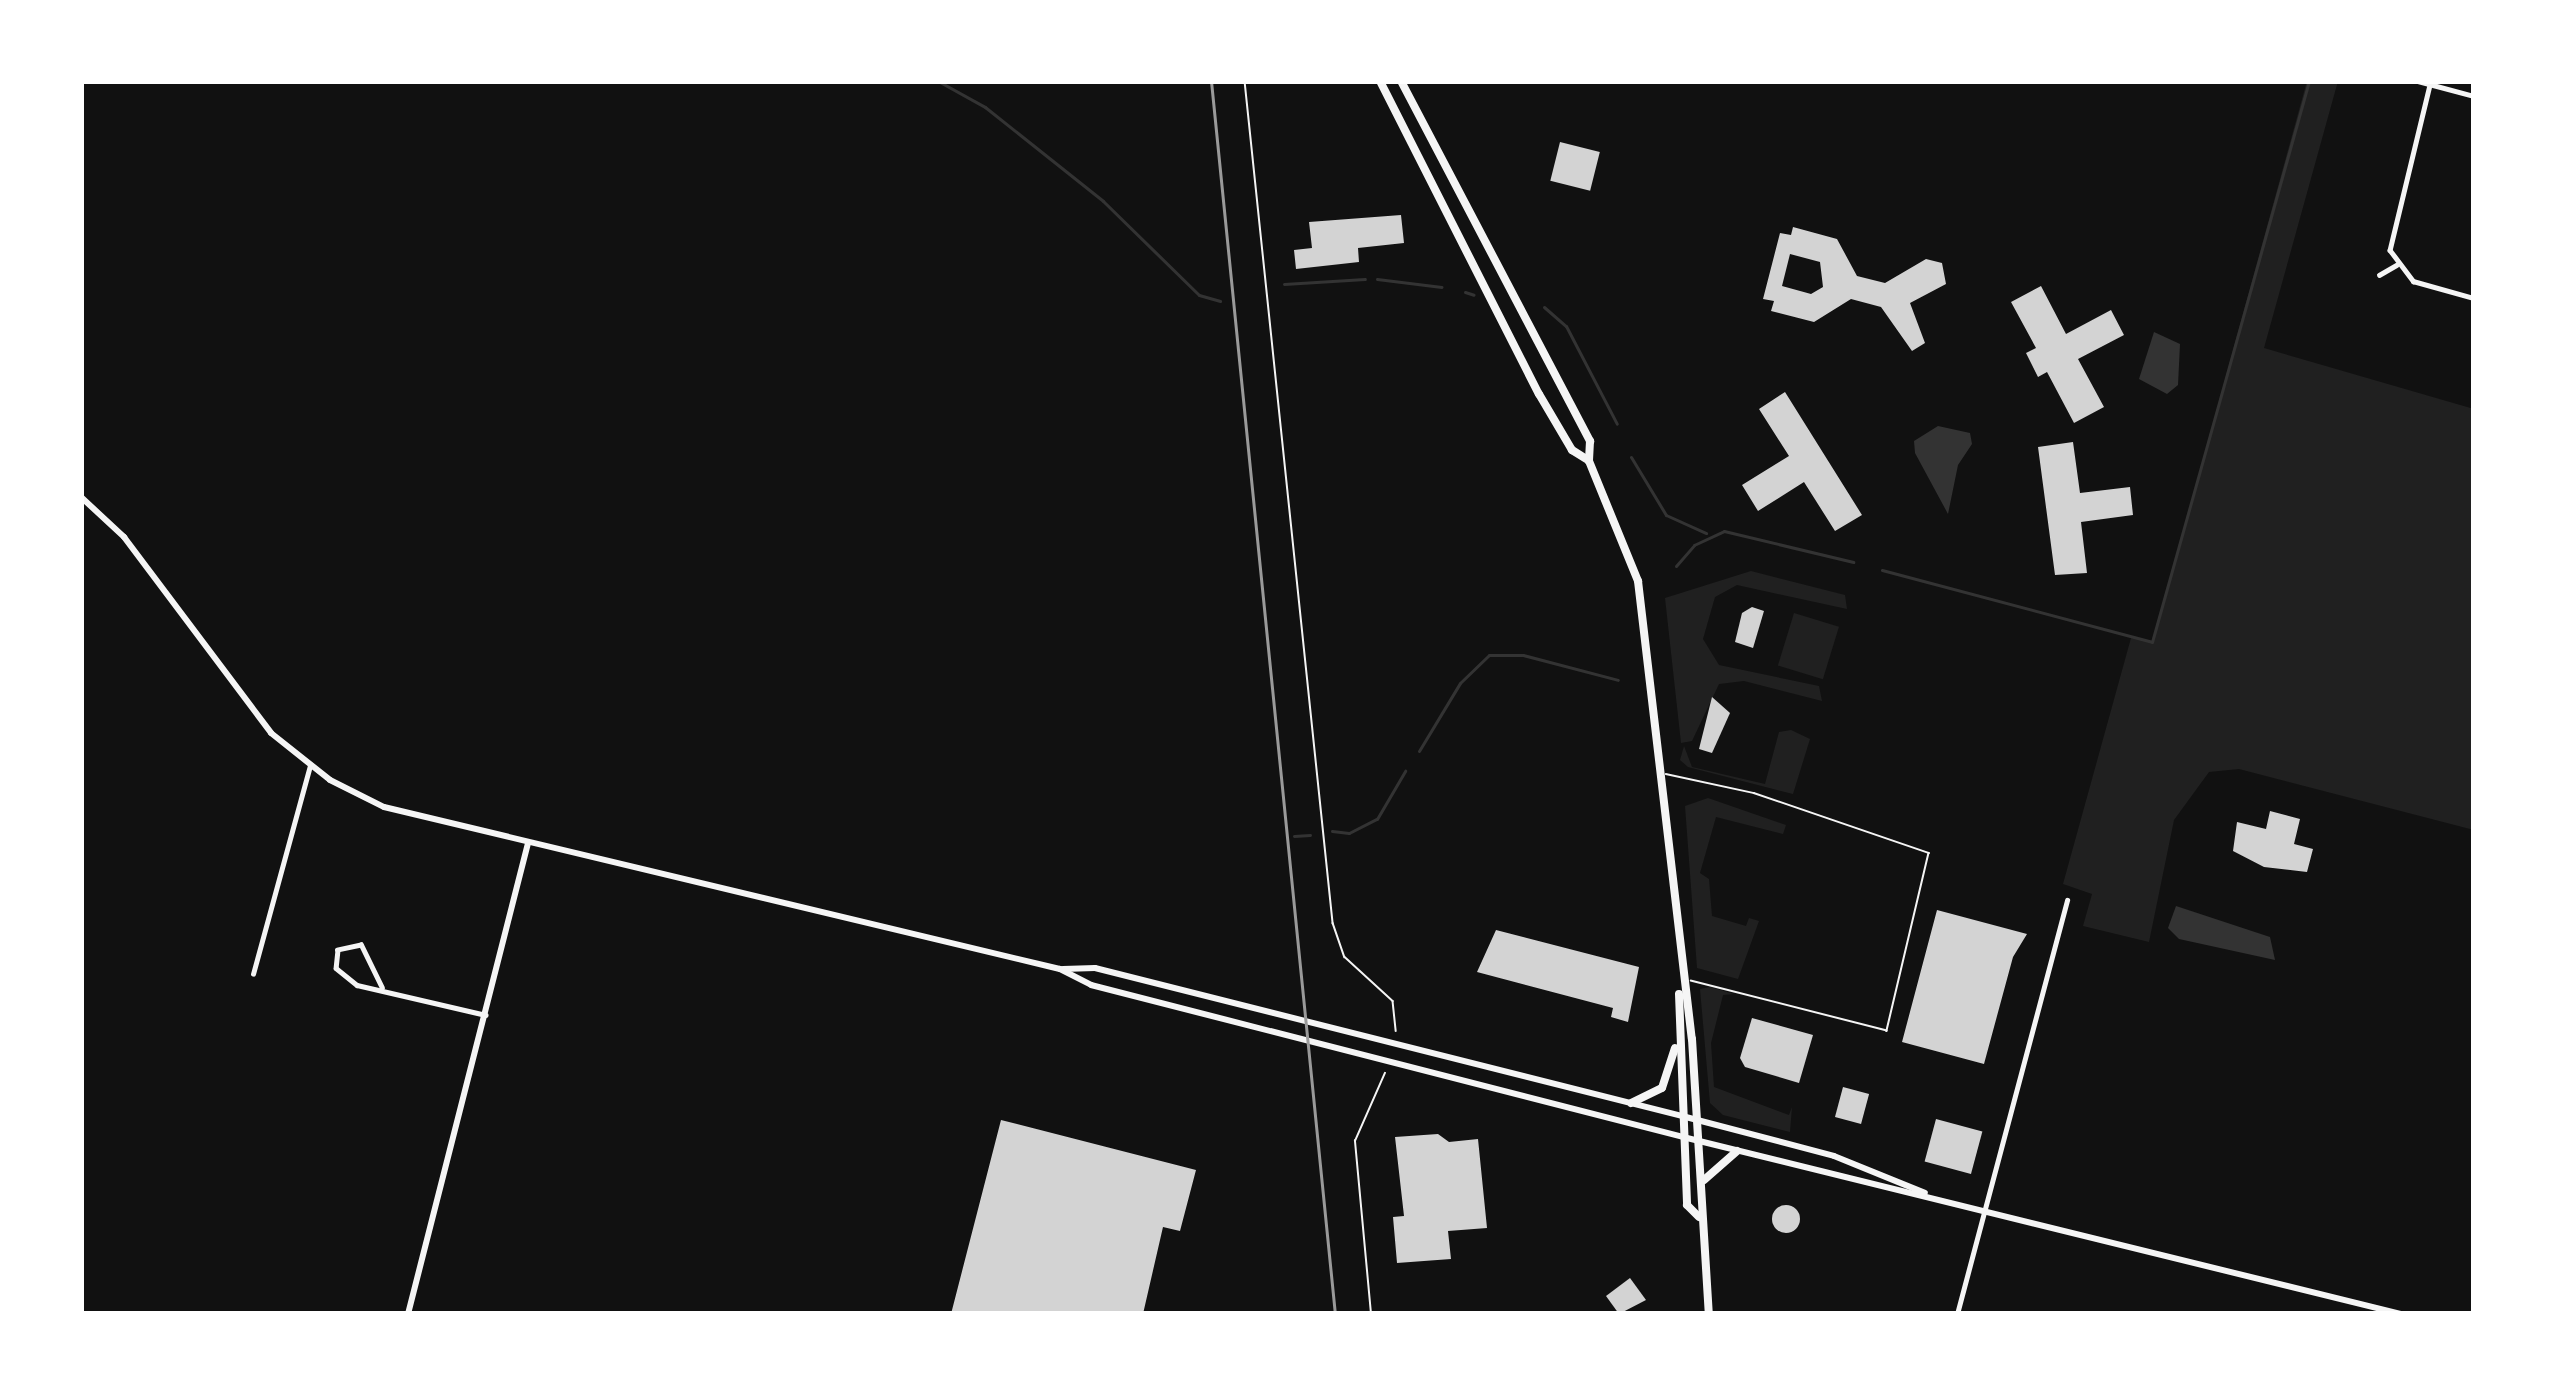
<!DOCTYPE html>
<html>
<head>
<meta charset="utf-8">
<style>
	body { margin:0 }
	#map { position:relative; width:2555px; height:1395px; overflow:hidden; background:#111; font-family:Ubuntu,sans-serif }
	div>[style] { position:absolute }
	.green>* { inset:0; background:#202020; transform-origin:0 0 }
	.water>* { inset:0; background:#333 }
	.stream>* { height:3px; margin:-1.5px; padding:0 1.5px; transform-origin:1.5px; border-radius:1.5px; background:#333 }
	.building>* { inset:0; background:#d3d3d3; transform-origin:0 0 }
	.round { border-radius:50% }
	.path>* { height:1.5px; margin:-0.75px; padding:0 0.75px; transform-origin:0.75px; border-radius:0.75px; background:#f5f5f5 }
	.service>* { height:1.5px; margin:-0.75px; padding:0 0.75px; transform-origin:0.75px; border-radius:0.75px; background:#f5f5f5 }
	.minor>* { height:4.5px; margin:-2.25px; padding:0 2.25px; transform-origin:2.25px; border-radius:2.25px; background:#f5f5f5 }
	.tertiary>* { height:6px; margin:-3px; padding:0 3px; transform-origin:3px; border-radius:3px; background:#f5f5f5 }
	.secondary>* { height:6px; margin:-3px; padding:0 3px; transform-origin:3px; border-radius:3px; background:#f5f5f5 }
	.primary>* { height:8px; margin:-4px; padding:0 4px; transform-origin:4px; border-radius:4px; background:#f5f5f5 }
	.rail>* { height:3px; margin:-1.5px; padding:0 1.5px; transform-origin:1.5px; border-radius:1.5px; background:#9a9a9a }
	span { translate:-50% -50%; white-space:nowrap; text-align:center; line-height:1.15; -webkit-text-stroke:9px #fff; paint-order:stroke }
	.frame { position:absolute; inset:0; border:84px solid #fff; pointer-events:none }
</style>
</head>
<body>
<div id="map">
	<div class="green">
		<div style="clip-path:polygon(2307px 81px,2338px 81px,2264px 348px,2474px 409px,2474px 830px,2239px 769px,2209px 772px,2174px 820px,2149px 942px,2083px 926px,2092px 894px,2063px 884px,2131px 638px,2153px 641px)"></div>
		<div style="clip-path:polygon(1751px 571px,1845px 595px,1847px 609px,1737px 585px,1715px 597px,1703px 639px,1719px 665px,1819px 686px,1822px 701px,1744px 681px,1719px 684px,1692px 741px,1681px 743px,1665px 598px)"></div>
		<div style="left:1794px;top:613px;width:47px;height:55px;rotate:17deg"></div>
		<div style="clip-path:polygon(1791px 730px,1810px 739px,1793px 794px,1688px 767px,1680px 760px,1684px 746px,1692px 767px,1765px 784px,1779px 732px)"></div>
		<div style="clip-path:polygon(1708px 798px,1786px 825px,1783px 834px,1716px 817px,1700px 873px,1709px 879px,1712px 916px,1746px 926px,1749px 918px,1759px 921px,1738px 979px,1697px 968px,1685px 806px)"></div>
		<div style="clip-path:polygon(1710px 987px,1734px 994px,1723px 995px,1711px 1043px,1714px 1087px,1789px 1115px,1792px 1107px,1790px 1132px,1723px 1115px,1710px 1103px,1700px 989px)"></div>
	</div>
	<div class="water">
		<div style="clip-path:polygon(2154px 332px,2180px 344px,2178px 385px,2167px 394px,2139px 379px)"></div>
		<div style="clip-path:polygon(1938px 426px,1970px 433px,1972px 444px,1958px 465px,1948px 514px,1915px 453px,1914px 441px)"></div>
		<div style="clip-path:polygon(2176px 906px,2270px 937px,2275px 960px,2179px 939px,2168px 928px)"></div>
	</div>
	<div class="stream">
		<div style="left:938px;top:81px;width:54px;rotate:29deg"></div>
		<div style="left:985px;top:107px;width:151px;rotate:38.5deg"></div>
		<div style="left:1103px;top:201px;width:134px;rotate:44.4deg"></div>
		<div style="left:1199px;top:295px;width:22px;rotate:16deg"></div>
		<div style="left:1377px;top:279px;width:65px;rotate:7deg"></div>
		<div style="left:1284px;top:284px;width:81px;rotate:-3.5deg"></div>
		<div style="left:1465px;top:292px;width:9px;rotate:18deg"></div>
		<div style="left:1544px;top:307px;width:29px;rotate:41deg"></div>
		<div style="left:1566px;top:326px;width:110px;rotate:62.5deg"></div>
		<div style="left:1631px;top:457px;width:68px;rotate:58.9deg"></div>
		<div style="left:1666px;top:515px;width:44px;rotate:24.2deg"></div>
		<div style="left:1676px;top:566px;width:28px;rotate:-49deg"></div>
		<div style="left:1694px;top:545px;width:33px;rotate:-25deg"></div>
		<div style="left:1724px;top:531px;width:133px;rotate:13.5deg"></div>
		<div style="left:1882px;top:570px;width:279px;rotate:14.9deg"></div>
		<div style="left:2152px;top:642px;width:583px;rotate:-74.37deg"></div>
		<div style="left:1419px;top:751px;width:79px;rotate:-58.9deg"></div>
		<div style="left:1460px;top:683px;width:40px;rotate:-44deg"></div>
		<div style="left:1489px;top:655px;width:34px"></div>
		<div style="left:1523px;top:655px;width:98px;rotate:14.7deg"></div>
		<div style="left:1332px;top:831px;width:17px;rotate:7deg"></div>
		<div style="left:1349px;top:833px;width:31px;rotate:-27deg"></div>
		<div style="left:1377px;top:819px;width:56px;rotate:-59.7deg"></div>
		<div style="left:1294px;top:836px;width:16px;rotate:-4deg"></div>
	</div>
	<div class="building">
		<div style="left:1560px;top:142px;width:41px;height:40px;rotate:14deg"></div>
		<div style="clip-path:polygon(1401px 215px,1404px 243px,1358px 248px,1359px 262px,1296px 269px,1294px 250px,1312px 248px,1309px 222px)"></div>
		<div style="clip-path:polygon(evenodd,1793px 227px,1837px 239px,1857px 276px,1885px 283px,1926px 259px,1942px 263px,1946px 284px,1910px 303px,1925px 343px,1912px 351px,1881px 307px,1851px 299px,1814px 322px,1771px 311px,1774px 301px,1763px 299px,1780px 233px,1791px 235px,1793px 227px,1790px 254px,1820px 262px,1823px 287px,1811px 294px,1782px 286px,1790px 254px)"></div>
		<div style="clip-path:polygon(2041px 286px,2066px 334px,2111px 310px,2124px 335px,2078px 359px,2104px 407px,2074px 423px,2047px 372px,2038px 377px,2026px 353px,2036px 348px,2011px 302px)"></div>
		<div style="clip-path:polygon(1785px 392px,1862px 515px,1835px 531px,1804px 482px,1758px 511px,1742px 485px,1789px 456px,1759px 409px)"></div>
		<div style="clip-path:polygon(2073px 442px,2080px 493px,2130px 487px,2133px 515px,2081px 522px,2087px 573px,2055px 575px,2038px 447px)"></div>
		<div style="clip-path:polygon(1752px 607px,1764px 611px,1753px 648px,1735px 642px,1742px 613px)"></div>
		<div style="clip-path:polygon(1712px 697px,1730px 713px,1712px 753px,1699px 749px)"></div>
		<div style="clip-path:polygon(2270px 811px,2300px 819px,2294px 844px,2313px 849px,2307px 872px,2264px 867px,2233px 851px,2237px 822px,2266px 829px)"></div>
		<div style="clip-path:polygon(1937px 910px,2027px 934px,2013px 957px,1984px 1064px,1902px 1042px)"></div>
		<div style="clip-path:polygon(1496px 930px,1639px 967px,1628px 1022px,1611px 1017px,1613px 1008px,1477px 972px)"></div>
		<div style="clip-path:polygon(1752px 1018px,1813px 1035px,1799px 1083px,1745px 1067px,1740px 1058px)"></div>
		<div style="left:1843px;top:1087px;width:27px;height:31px;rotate:15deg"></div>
		<div style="left:1936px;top:1119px;width:48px;height:44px;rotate:15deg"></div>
		<div style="clip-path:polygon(1001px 1120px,1196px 1170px,1180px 1231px,1163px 1227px,1143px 1314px,951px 1314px)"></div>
		<div style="clip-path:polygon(1438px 1134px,1449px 1142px,1478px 1139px,1487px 1228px,1448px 1231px,1451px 1259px,1397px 1263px,1393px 1217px,1404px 1216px,1395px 1137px)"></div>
		<div class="round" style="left:1772px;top:1205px;width:28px;height:28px"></div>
		<div style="clip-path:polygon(1630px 1278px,1646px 1300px,1619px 1314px,1606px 1296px)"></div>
	</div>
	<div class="path">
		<div style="left:1245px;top:81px;width:847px;rotate:84.03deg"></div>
		<div style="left:1333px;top:923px;width:36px;rotate:71deg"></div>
		<div style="left:1345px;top:957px;width:65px;rotate:42.5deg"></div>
		<div style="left:1393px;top:1001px;width:30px;rotate:84deg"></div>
		<div style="left:1371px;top:1314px;width:174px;rotate:-95.3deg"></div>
		<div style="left:1355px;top:1141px;width:74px;rotate:-66.2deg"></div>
	</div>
	<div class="service">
		<div style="left:1666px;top:774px;width:90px;rotate:12.2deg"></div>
		<div style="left:1754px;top:793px;width:185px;rotate:18.9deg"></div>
		<div style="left:1929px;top:853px;width:183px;rotate:103.3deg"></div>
		<div style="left:1887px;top:1031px;width:202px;rotate:-165.7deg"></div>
	</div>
	<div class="minor">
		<div style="left:2418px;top:81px;width:58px;rotate:15deg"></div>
		<div style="left:2431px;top:81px;width:174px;rotate:103.6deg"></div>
		<div style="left:2390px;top:250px;width:39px;rotate:53deg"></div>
		<div style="left:2413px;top:281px;width:63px;rotate:15.6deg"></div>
		<div style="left:2379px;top:275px;width:20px;rotate:-30deg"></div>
		<div style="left:253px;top:974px;width:217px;rotate:-74.7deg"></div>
		<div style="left:382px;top:988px;width:48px;rotate:-116deg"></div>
		<div style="left:361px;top:945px;width:24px;rotate:168deg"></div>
		<div style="left:338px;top:950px;width:18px;rotate:96deg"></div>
		<div style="left:336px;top:968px;width:27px;rotate:39deg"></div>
		<div style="left:357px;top:985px;width:132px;rotate:13.1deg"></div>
		<div style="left:1957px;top:1314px;width:428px;rotate:-75.1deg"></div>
	</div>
	<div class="tertiary">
		<div style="left:81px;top:497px;width:59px;rotate:42.9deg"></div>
		<div style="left:124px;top:537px;width:245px;rotate:53.1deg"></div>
		<div style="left:271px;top:733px;width:75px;rotate:38.5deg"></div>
		<div style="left:330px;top:780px;width:60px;rotate:26.6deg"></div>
		<div style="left:384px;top:807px;width:695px;rotate:13.48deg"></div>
		<div style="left:1060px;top:969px;width:35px;rotate:27deg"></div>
		<div style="left:1091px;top:985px;width:611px;rotate:14.4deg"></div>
		<div style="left:1063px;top:969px;width:32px;rotate:-2deg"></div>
		<div style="left:1095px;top:968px;width:605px;rotate:14.15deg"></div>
		<div style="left:408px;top:1314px;width:485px;rotate:-75.7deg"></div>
	</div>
	<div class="secondary">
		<div style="left:1682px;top:1116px;width:157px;rotate:14.7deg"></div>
		<div style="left:1834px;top:1156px;width:98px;rotate:22.1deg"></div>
		<div style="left:1683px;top:1137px;width:739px;rotate:13.85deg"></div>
	</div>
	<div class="primary">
		<div style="left:1380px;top:81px;width:351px;rotate:63.1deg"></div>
		<div style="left:1539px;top:394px;width:65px;rotate:59.5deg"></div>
		<div style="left:1572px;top:450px;width:19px;rotate:32deg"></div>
		<div style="left:1401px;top:81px;width:407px;rotate:62.3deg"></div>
		<div style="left:1590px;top:441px;width:20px;rotate:93deg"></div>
		<div style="left:1589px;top:461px;width:130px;rotate:67.8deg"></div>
		<div style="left:1638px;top:581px;width:461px;rotate:83.3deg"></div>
		<div style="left:1692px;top:1039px;width:276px;rotate:86.5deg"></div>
		<div style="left:1679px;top:994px;width:211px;rotate:87.8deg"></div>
		<div style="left:1687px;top:1205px;width:17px;rotate:45deg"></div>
		<div style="left:1631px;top:1103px;width:34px;rotate:-26deg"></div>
		<div style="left:1662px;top:1088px;width:42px;rotate:-72deg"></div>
		<div style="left:1704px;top:1180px;width:44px;rotate:-41.3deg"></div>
	</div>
	<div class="rail">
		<div style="left:1211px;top:81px;width:1239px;rotate:84.26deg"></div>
	</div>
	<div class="frame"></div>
</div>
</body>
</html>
